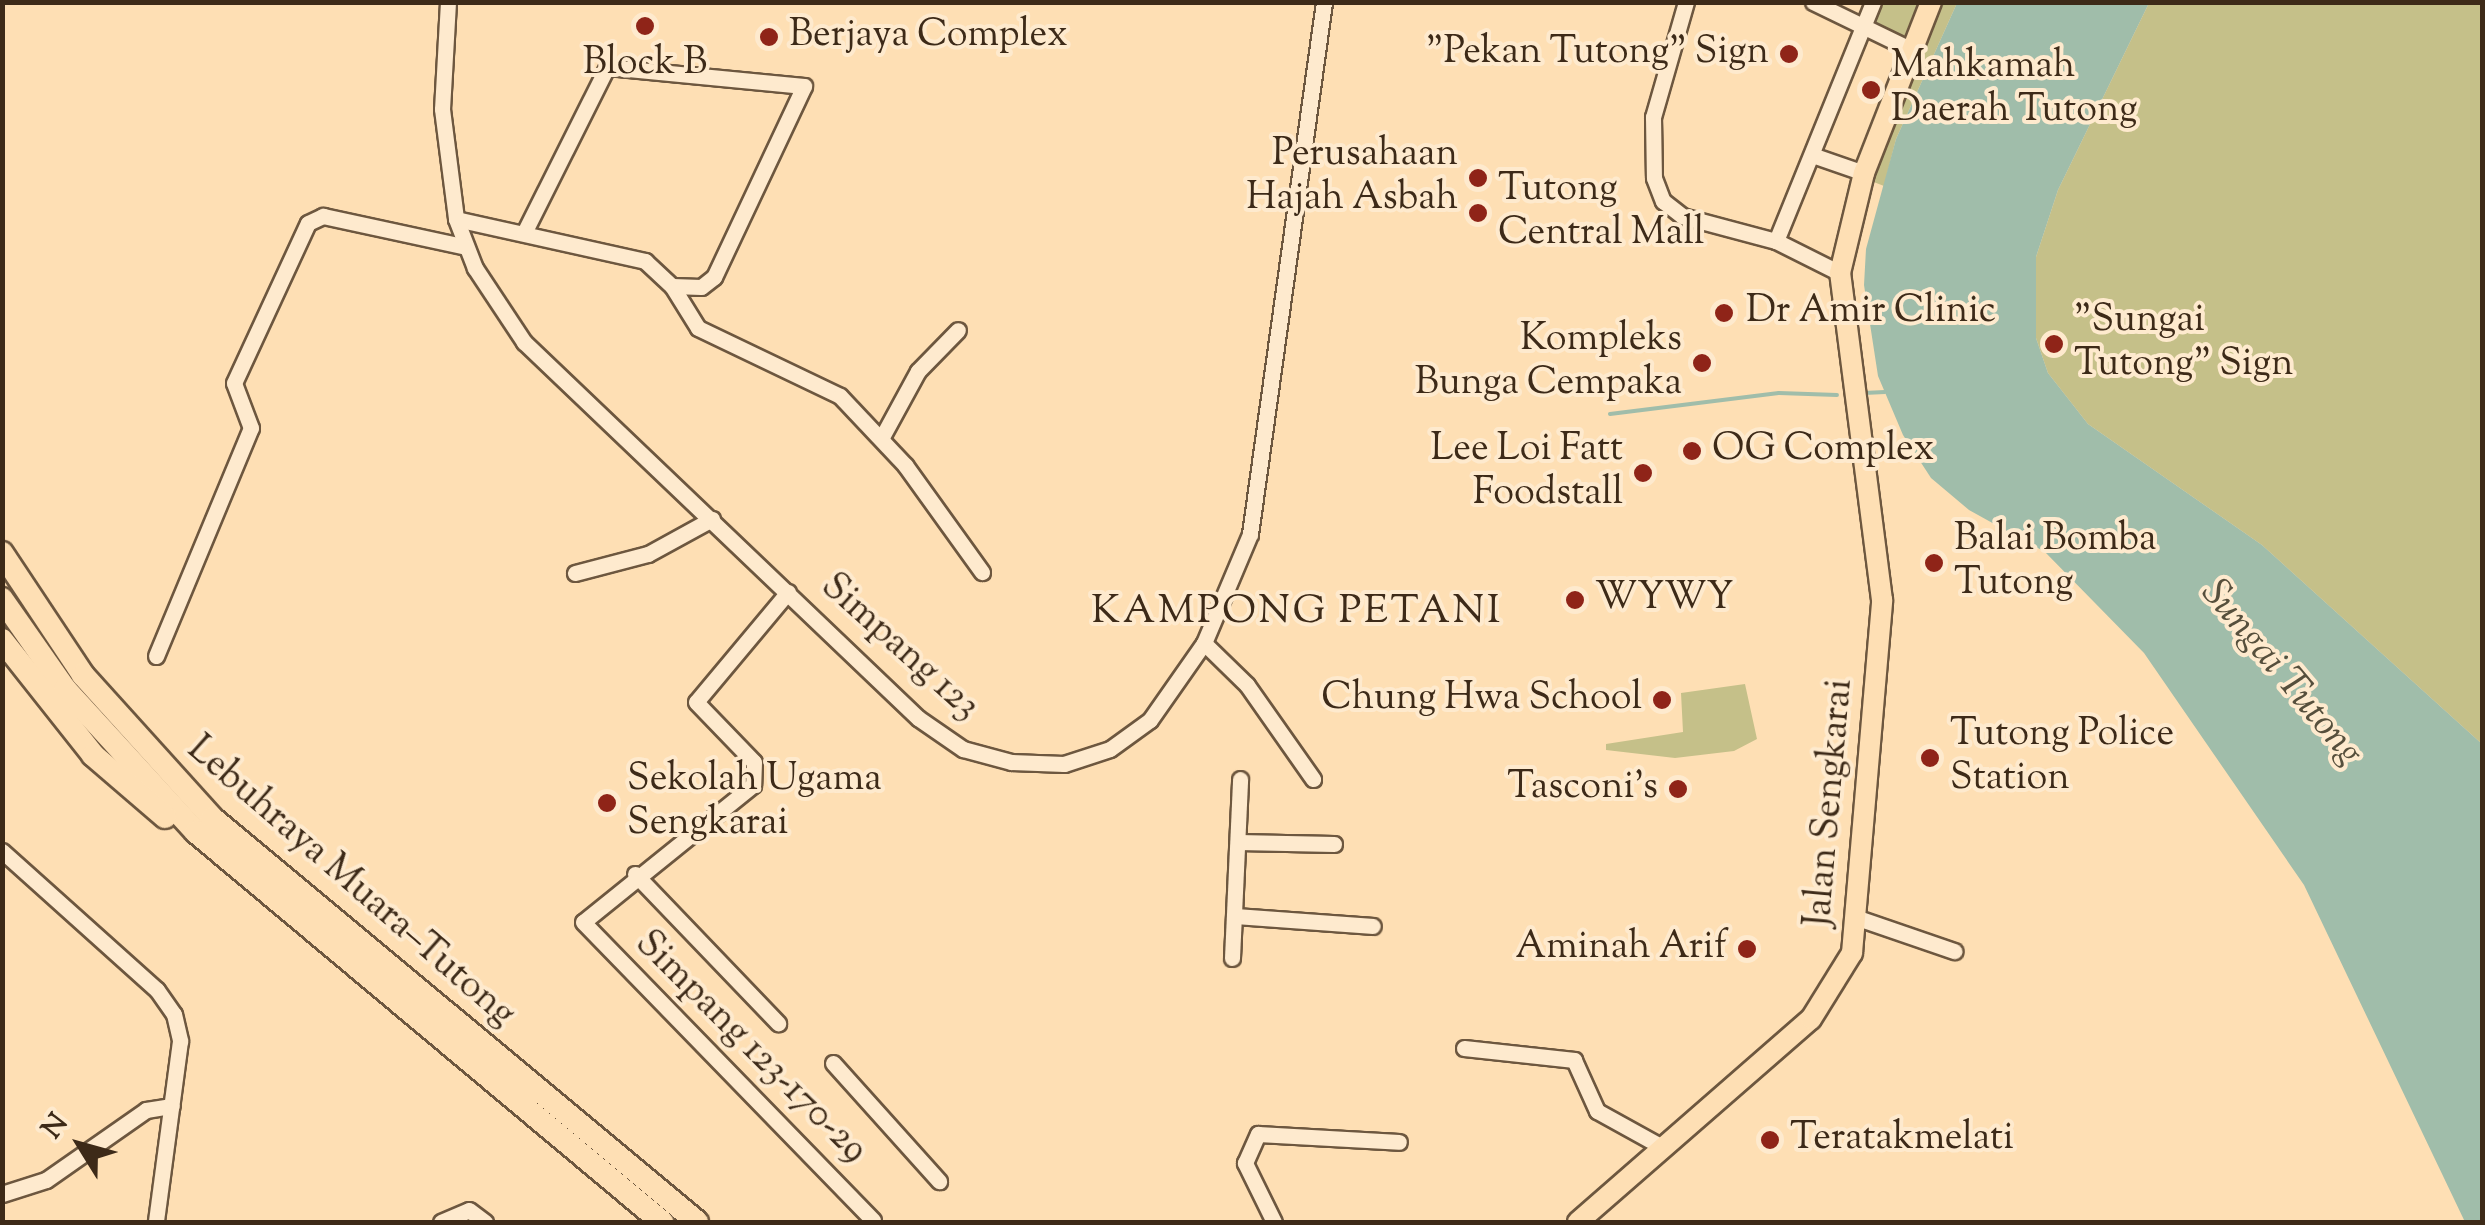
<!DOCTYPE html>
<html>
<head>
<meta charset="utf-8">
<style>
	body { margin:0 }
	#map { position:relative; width:2485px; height:1225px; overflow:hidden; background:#fedfb4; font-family:"Sorts Mill Goudy",serif }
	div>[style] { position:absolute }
	.green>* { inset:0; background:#c5c089 }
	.water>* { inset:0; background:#a0bdaa }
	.stream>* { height:4px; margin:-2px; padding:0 2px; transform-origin:2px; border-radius:2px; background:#a0bdaa }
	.roads { filter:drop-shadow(2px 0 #6d573f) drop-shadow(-2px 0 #6d573f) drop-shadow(0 2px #6d573f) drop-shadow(0 -2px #6d573f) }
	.minor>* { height:15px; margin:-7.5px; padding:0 7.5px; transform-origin:7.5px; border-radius:7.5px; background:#feeace }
	.major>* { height:20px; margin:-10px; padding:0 10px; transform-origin:10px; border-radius:10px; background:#fedfb4 }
	.highway>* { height:22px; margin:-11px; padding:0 11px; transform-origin:11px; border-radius:11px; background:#fedfb4 }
	.dots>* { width:28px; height:28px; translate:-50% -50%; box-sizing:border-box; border:5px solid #feeace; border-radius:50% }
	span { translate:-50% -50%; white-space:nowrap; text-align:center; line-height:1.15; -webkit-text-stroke:8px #feeace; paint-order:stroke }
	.poi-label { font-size:38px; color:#3d2a18 }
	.left { translate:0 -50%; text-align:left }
	.right { translate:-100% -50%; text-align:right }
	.street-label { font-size:38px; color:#3d2a18 }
	.neighbourhood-label { font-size:40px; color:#3d2a18; letter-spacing:2.5px }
	.water-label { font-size:40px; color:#564f3c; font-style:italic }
	.frame { position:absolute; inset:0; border:5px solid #3d2a18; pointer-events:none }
	.north { position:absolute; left:30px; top:1095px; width:100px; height:100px; -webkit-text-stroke:8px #feeace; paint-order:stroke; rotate:307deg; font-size:28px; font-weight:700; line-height:40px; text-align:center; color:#3d2a18 }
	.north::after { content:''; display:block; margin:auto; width:35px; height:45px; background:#3d2a18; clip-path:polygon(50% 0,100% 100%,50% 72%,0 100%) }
</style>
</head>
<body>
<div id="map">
	<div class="green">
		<div style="clip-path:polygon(1876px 3px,1918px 3px,1901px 44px,1865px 27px)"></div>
		<div style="clip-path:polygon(1938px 3px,1957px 3px,1896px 139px,1884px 186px,1866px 179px)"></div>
		<div style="clip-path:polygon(2149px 3px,2482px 3px,2482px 744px,2262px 545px,2088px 424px,2048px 373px,2036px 338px,2036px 257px,2058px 190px)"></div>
		<div style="clip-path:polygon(1745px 684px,1757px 739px,1734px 751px,1675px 758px,1606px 750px,1606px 744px,1683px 732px,1681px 693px)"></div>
	</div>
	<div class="water">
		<div style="clip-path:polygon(1957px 3px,2149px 3px,2058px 190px,2036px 257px,2036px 338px,2048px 373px,2088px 424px,2262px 545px,2482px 744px,2482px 1222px,2465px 1222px,2304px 885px,2144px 653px,2045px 552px,1969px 510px,1931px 478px,1903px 435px,1878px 376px,1864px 285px,1866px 249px,1896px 139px)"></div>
	</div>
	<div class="stream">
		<div style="left:1864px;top:393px;width:21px;rotate:-3deg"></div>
		<div style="left:1610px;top:414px;width:170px;rotate:-7.1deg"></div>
		<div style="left:1779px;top:393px;width:58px;rotate:2deg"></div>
	</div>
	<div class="roads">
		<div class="minor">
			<div style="left:448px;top:2px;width:107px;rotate:93.2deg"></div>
			<div style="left:442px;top:109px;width:111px;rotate:82.7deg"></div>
			<div style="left:456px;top:219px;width:53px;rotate:68.8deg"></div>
			<div style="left:475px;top:268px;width:89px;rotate:56.5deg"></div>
			<div style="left:524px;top:342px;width:545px;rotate:43.66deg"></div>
			<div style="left:918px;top:718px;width:55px;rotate:34.6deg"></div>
			<div style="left:963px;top:749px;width:50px;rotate:15.2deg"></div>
			<div style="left:1011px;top:762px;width:53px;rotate:2.2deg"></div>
			<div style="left:1064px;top:764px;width:48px;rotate:-18.1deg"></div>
			<div style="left:1110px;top:749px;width:49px;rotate:-35.9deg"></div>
			<div style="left:1150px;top:720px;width:94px;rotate:-55deg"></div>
			<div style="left:1204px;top:643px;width:118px;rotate:-67.1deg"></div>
			<div style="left:1250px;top:534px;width:537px;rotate:-82.08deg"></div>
			<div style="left:1686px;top:2px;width:120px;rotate:106deg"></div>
			<div style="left:1653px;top:117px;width:61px;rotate:89.1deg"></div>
			<div style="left:1654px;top:178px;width:25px;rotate:69deg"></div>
			<div style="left:1663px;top:201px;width:24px;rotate:38deg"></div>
			<div style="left:1682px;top:216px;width:97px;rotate:14.9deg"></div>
			<div style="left:1776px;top:241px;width:72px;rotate:26.6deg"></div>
			<div style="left:1813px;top:2px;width:110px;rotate:25.9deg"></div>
			<div style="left:1815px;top:156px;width:52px;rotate:19.1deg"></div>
			<div style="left:456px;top:219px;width:194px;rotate:12.5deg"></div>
			<div style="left:645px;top:261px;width:37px;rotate:43deg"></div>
			<div style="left:672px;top:286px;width:49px;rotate:58.2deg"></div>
			<div style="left:698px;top:328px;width:157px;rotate:25.6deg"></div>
			<div style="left:840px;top:396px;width:95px;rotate:46.7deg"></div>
			<div style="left:905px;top:465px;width:132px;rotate:54.3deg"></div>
			<div style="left:524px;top:233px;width:186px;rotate:-63.4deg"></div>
			<div style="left:607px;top:67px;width:198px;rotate:5.5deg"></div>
			<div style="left:804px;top:86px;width:211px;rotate:115.2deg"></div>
			<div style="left:714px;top:277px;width:16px;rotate:142deg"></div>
			<div style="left:701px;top:287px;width:29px;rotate:-178deg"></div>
			<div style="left:1776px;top:241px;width:258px;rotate:-67.9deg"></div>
			<div style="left:882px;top:437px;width:75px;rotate:-61.4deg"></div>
			<div style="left:918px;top:371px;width:57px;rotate:-45.7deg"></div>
			<div style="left:575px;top:573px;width:75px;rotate:-14.6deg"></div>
			<div style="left:648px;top:554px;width:73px;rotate:-28.7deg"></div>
			<div style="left:788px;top:592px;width:143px;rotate:129.9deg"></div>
			<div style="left:696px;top:702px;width:83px;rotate:46deg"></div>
			<div style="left:754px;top:762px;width:23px;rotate:92deg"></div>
			<div style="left:753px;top:785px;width:218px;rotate:141.1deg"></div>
			<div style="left:583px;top:922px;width:416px;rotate:45.8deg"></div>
			<div style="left:1204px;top:643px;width:60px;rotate:44.3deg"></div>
			<div style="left:1247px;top:685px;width:115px;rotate:54.9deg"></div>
			<div style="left:156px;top:656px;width:247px;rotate:-67.4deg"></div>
			<div style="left:251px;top:428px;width:48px;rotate:-110.7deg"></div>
			<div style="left:234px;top:383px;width:176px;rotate:-65.2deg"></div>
			<div style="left:308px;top:223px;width:17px;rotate:-25deg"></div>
			<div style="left:323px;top:216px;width:146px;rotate:12.2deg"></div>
			<div style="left:1238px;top:842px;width:96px;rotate:1.2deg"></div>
			<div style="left:2px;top:851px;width:208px;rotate:41.9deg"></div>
			<div style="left:157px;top:990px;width:29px;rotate:55deg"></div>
			<div style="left:174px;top:1014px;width:28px;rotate:77deg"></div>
			<div style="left:180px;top:1041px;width:183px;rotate:97.6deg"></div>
			<div style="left:635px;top:874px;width:207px;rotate:46.2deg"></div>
			<div style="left:1236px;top:916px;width:137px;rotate:4.2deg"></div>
			<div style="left:1858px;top:918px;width:102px;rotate:19deg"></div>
			<div style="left:1232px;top:958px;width:179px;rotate:-87.4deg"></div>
			<div style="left:1464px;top:1048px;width:111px;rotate:6.2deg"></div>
			<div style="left:1574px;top:1060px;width:56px;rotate:65.7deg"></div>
			<div style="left:1597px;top:1111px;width:77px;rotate:28.9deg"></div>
			<div style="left:833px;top:1063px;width:159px;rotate:48.1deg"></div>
			<div style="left:2px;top:1194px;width:46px;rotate:-17.7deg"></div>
			<div style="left:46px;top:1180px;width:122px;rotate:-35deg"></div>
			<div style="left:146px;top:1110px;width:26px;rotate:-9deg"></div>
			<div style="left:441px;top:1222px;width:30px;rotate:-23deg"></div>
			<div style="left:469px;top:1210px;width:20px;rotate:37deg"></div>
			<div style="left:1274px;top:1222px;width:66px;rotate:-116.2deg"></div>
			<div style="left:1245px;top:1163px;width:32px;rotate:-66deg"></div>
			<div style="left:1258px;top:1134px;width:141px;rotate:3.2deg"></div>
		</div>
		<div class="major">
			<div style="left:1578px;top:1222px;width:309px;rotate:-41.1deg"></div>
			<div style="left:1811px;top:1019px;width:78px;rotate:-58.2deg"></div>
			<div style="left:1852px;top:953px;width:354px;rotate:-85.1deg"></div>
			<div style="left:1882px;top:600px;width:330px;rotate:-97.3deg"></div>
			<div style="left:1840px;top:273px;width:103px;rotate:-76.5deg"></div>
			<div style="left:1864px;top:173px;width:184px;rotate:-68.6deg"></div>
		</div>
		<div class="highway">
			<div style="left:2px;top:553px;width:146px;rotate:56.4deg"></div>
			<div style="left:83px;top:675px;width:193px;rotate:47.9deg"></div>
			<div style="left:212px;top:818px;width:631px;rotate:39.79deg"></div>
			<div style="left:2px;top:599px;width:110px;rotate:55deg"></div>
			<div style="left:65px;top:689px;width:194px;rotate:47.5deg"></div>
			<div style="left:196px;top:832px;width:608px;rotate:39.93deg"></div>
			<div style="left:2px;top:640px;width:147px;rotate:51.6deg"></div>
			<div style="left:93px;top:755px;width:95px;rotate:40.7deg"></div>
		</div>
	</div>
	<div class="dots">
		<div style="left:645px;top:26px;background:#8f2418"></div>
		<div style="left:769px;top:37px;background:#8f2418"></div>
		<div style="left:1789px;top:54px;background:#8f2418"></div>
		<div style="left:1871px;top:90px;background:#8f2418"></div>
		<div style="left:1478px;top:178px;background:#8f2418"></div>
		<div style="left:1478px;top:213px;background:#8f2418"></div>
		<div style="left:1724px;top:313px;background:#8f2418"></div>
		<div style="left:2054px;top:344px;background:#8f2418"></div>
		<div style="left:1702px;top:363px;background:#8f2418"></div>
		<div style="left:1692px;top:451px;background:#8f2418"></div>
		<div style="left:1643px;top:473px;background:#8f2418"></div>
		<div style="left:1934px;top:563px;background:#8f2418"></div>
		<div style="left:1575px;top:600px;background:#8f2418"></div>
		<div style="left:1662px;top:700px;background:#8f2418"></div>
		<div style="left:1930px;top:758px;background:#8f2418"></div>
		<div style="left:1678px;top:789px;background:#8f2418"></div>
		<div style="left:607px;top:803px;background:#8f2418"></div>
		<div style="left:1747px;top:949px;background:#8f2418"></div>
		<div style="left:1770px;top:1140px;background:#8f2418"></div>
	</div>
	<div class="poi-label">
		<span class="left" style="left:789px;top:37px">Berjaya Complex</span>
		<span class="right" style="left:1769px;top:54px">"Pekan Tutong" Sign</span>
		<span style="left:645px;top:65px">Block B</span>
		<span class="left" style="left:1891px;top:90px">Mahkamah<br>Daerah Tutong</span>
		<span class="right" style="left:1458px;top:178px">Perusahaan<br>Hajah Asbah</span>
		<span class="left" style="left:1498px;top:213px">Tutong<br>Central Mall</span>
		<span class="left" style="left:1746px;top:313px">Dr Amir Clinic</span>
		<span class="left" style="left:2074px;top:344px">"Sungai<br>Tutong" Sign</span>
		<span class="right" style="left:1682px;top:363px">Kompleks<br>Bunga Cempaka</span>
		<span class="right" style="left:1623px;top:473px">Lee Loi Fatt<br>Foodstall</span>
		<span class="left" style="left:1712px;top:451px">OG Complex</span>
		<span class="left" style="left:1954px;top:563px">Balai Bomba<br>Tutong</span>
		<span class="left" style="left:1595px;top:600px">WYWY</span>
		<span class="right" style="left:1642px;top:700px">Chung Hwa School</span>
		<span class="left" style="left:1950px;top:758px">Tutong Police<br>Station</span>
		<span class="left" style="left:627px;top:803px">Sekolah Ugama<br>Sengkarai</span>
		<span class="right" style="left:1658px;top:789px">Tasconi's</span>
		<span class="right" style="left:1727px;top:949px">Aminah Arif</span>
		<span class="left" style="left:1790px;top:1140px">Teratakmelati</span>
	</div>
	<div class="street-label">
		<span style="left:899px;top:648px;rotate:42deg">Simpang 123</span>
		<span style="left:1831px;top:803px;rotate:-85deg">Jalan Sengkarai</span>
		<span style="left:350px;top:883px;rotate:41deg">Lebuhraya Muara–Tutong</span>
		<span style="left:750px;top:1048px;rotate:45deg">Simpang 123-170-29</span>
	</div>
	<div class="neighbourhood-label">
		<span style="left:1297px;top:613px">KAMPONG PETANI</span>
	</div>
	<div class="water-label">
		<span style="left:2281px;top:674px;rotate:50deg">Sungai Tutong</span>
	</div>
	<div class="frame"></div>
	<div class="north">N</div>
</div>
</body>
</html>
